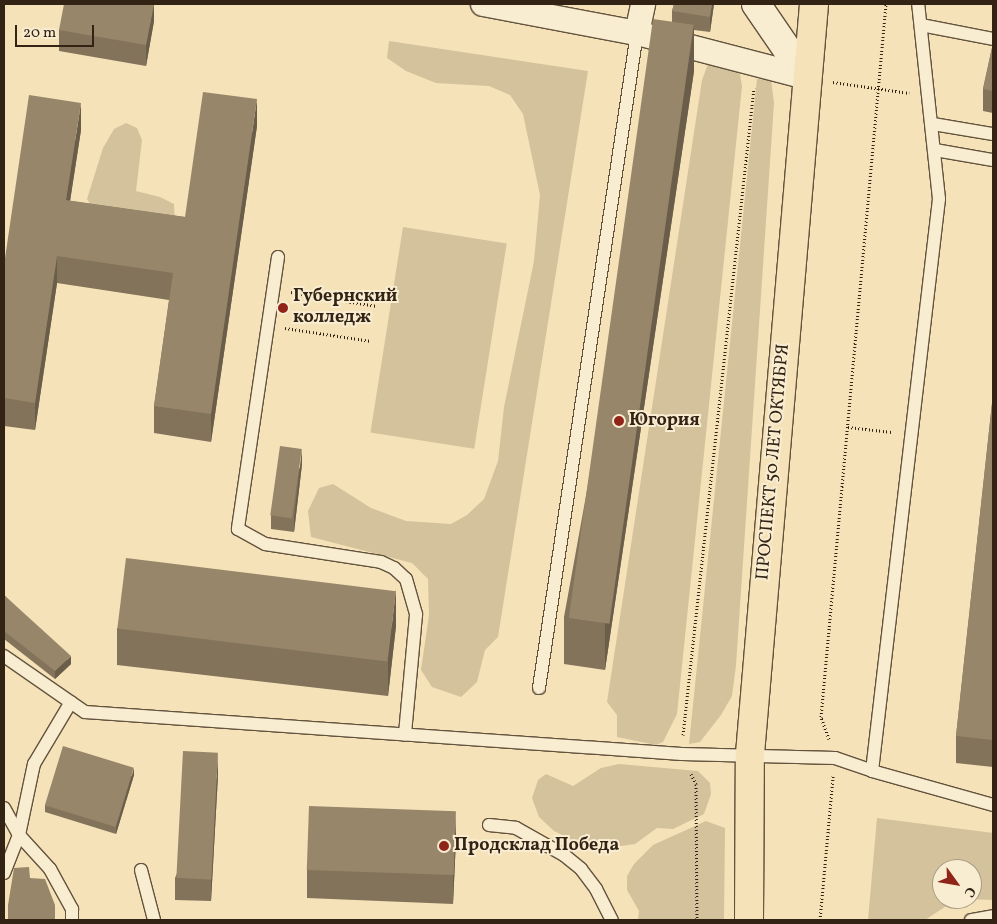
<!DOCTYPE html>
<html>
<head>
<meta charset="utf-8">
<style>
	body { margin:0 }
	#map { position:relative; width:997px; height:924px; overflow:hidden; background:#f5e2b8; font-family:Vollkorn,serif }
	div>[style] { position:absolute }
	.green>* { inset:0; background:#d4c29c; transform-origin:0 0 }
	.path>* { height:3px; margin-top:-1.5px; transform-origin:0; background:repeating-linear-gradient(90deg,#322314 0 1px,transparent 0 3.5px) }
	.roads { filter:drop-shadow(1px 0 #63533d) drop-shadow(-1px 0 #63533d) drop-shadow(0 1px #63533d) drop-shadow(0 -1px #63533d) }
	.service>* { height:12px; margin:-6px; padding:0 6px; transform-origin:6px; border-radius:6px; background:#f8ecd1 }
	.minor>* { height:24px; margin:-12px; padding:0 12px; transform-origin:12px; border-radius:12px; background:#f8ecd1 }
	.tertiary>* { height:28px; margin:-14px; padding:0 14px; transform-origin:14px; border-radius:14px; background:#f8ecd1 }
	.primary>* { height:28px; margin:-14px; padding:0 14px; transform-origin:14px; border-radius:14px; background:#f5e2b8 }
	.wall>* { inset:0; background:#82735a }
	.shaded-wall>* { inset:0; background:#6a5e4a }
	.building>* { inset:0; background:#978669; transform-origin:0 0 }
	.dots>* { width:14px; height:14px; translate:-50% -50%; box-sizing:border-box; border:2px solid #f8ecd1; border-radius:50% }
	span { translate:-50% -50%; white-space:nowrap; text-align:center; line-height:1.15; -webkit-text-stroke:4px #f8ecd1; paint-order:stroke }
	.poi-label { font-size:18px; color:#322314; font-weight:700 }
	.left { translate:0 -50%; text-align:left }
	.street-label { font-size:18px; color:#322314 }
	.frame { position:absolute; inset:0; border:5px solid #322314; pointer-events:none }
	.north { position:absolute; left:932px; top:859px; width:50px; height:50px; box-sizing:border-box; background:#f8ecd1; border:1px solid #a99c85; border-radius:50%; rotate:122deg; font-size:14px; font-weight:700; line-height:20px; text-align:center; color:#322314 }
	.north::after { content:''; display:block; margin:auto; width:18px; height:22px; background:#8f2418; clip-path:polygon(50% 0,100% 100%,50% 72%,0 100%) }
	.scale { position:absolute; left:15px; top:25px; width:79px; height:22px; box-sizing:border-box; border:2px solid #322314; border-top:0; padding-left:6px; font-size:15px; line-height:18px; white-space:nowrap; color:#322314; -webkit-text-stroke:4px #f8ecd1; paint-order:stroke }
</style>
</head>
<body>
<div id="map">
	<div class="green">
		<div style="clip-path:polygon(389px 41px,588px 71px,498px 637px,485px 650px,477px 682px,461px 697px,432px 687px,421px 670px,429px 615px,428px 579px,412px 563px,311px 537px,308px 511px,319px 488px,333px 484px,371px 508px,406px 521px,451px 524px,467px 515px,484px 499px,498px 461px,504px 407px,534px 261px,540px 195px,523px 114px,510px 95px,489px 86px,436px 83px,406px 71px,387px 58px)"></div>
		<div style="clip-path:polygon(708px 64px,725px 67px,740px 74px,742px 86px,677px 714px,663px 742px,656px 745px,617px 737px,617px 715px,607px 702px,702px 80px)"></div>
		<div style="clip-path:polygon(757px 79px,771px 80px,774px 103px,736px 665px,732px 696px,721px 715px,700px 742px,689px 744px)"></div>
		<div style="clip-path:polygon(126px 123px,137px 128px,142px 140px,136px 191px,160px 197px,174px 204px,175px 225px,96px 214px,87px 199px,103px 148px,114px 129px)"></div>
		<div style="left:403px;top:227px;width:105px;height:208px;rotate:9deg"></div>
		<div style="clip-path:polygon(619px 764px,698px 771px,710px 783px,711px 794px,704px 814px,673px 829px,657px 828px,635px 844px,592px 850px,554px 831px,539px 817px,532px 798px,538px 780px,546px 774px,573px 786px,601px 768px)"></div>
		<div style="clip-path:polygon(877px 818px,993px 833px,993px 900px,968px 899px,972px 899px,972px 869px,942px 869px,942px 899px,957px 899px,925px 920px,868px 920px)"></div>
		<div style="clip-path:polygon(706px 821px,725px 828px,724px 920px,638px 920px,639px 911px,627px 890px,627px 876px,634px 864px,653px 845px)"></div>
	</div>
	<div class="path">
		<div style="left:833px;top:82px;width:77px;rotate:8.2deg"></div>
		<div style="left:291px;top:292px;width:87px;rotate:9.2deg"></div>
		<div style="left:285px;top:328px;width:87px;rotate:8.6deg"></div>
		<div style="left:848px;top:427px;width:44px;rotate:6.5deg"></div>
		<div style="left:683px;top:735px;width:651px;rotate:-83.74deg"></div>
		<div style="left:829px;top:739px;width:23px;rotate:-110deg"></div>
		<div style="left:821px;top:717px;width:716px;rotate:-84.79deg"></div>
		<div style="left:691px;top:774px;width:11px;rotate:63deg"></div>
		<div style="left:696px;top:784px;width:136px;rotate:89.6deg"></div>
		<div style="left:820px;top:920px;width:145px;rotate:-84.8deg"></div>
	</div>
	<div class="roads">
		<div class="service">
			<div style="left:921px;top:25px;width:73px;rotate:11deg"></div>
			<div style="left:933px;top:124px;width:61px;rotate:9.5deg"></div>
			<div style="left:935px;top:150px;width:59px;rotate:9.8deg"></div>
			<div style="left:278px;top:257px;width:275px;rotate:98.4deg"></div>
			<div style="left:238px;top:529px;width:31px;rotate:29deg"></div>
			<div style="left:265px;top:544px;width:117px;rotate:8.8deg"></div>
			<div style="left:381px;top:562px;width:14px;rotate:25deg"></div>
			<div style="left:394px;top:568px;width:16px;rotate:43deg"></div>
			<div style="left:406px;top:579px;width:37px;rotate:74deg"></div>
			<div style="left:416px;top:615px;width:120px;rotate:95.3deg"></div>
			<div style="left:4px;top:656px;width:98px;rotate:34.7deg"></div>
			<div style="left:85px;top:712px;width:598px;rotate:4.02deg"></div>
			<div style="left:682px;top:754px;width:153px;rotate:1.5deg"></div>
			<div style="left:835px;top:758px;width:39px;rotate:19deg"></div>
			<div style="left:872px;top:771px;width:126px;rotate:15.7deg"></div>
			<div style="left:539px;top:688px;width:662px;rotate:-81.49deg"></div>
			<div style="left:872px;top:771px;width:576px;rotate:-83.32deg"></div>
			<div style="left:939px;top:199px;width:196px;rotate:-96.1deg"></div>
			<div style="left:4px;top:808px;width:31px;rotate:61deg"></div>
			<div style="left:19px;top:835px;width:46px;rotate:47.6deg"></div>
			<div style="left:50px;top:869px;width:46px;rotate:61.2deg"></div>
			<div style="left:72px;top:909px;width:11px;rotate:90deg"></div>
			<div style="left:489px;top:825px;width:27px;rotate:6deg"></div>
			<div style="left:516px;top:828px;width:55px;rotate:29.4deg"></div>
			<div style="left:564px;top:855px;width:22px;rotate:39deg"></div>
			<div style="left:581px;top:869px;width:25px;rotate:53deg"></div>
			<div style="left:596px;top:889px;width:35px;rotate:63deg"></div>
			<div style="left:141px;top:870px;width:52px;rotate:75.4deg"></div>
			<div style="left:4px;top:873px;width:41px;rotate:-68.5deg"></div>
			<div style="left:19px;top:835px;width:73px;rotate:-78.1deg"></div>
			<div style="left:34px;top:764px;width:72px;rotate:-59.2deg"></div>
			<div style="left:971px;top:920px;width:22px;rotate:-10deg"></div>
		</div>
		<div class="minor">
			<div style="left:483px;top:4px;width:157px;rotate:10.7deg"></div>
			<div style="left:637px;top:33px;width:175px;rotate:14.6deg"></div>
			<div style="left:637px;top:33px;width:30px;rotate:-78deg"></div>
		</div>
		<div class="tertiary">
			<div style="left:756px;top:4px;width:88px;rotate:55.6deg"></div>
		</div>
		<div class="primary">
			<div style="left:749px;top:920px;width:166px;rotate:-89.7deg"></div>
			<div style="left:750px;top:754px;width:753px;rotate:-85.12deg"></div>
		</div>
	</div>
	<div class="wall">
		<div style="clip-path:polygon(154px 4px,154px 21px,146px 66px,59px 51px,59px 30px)"></div>
		<div style="clip-path:polygon(674px 4px,714px 4px,710px 32px,694px 30px,694px 71px,605px 670px,564px 664px,564px 617px,672px 22px,672px 11px)"></div>
		<div style="clip-path:polygon(993px 43px,993px 113px,983px 111px,983px 89px)"></div>
		<div style="clip-path:polygon(257px 126px,211px 442px,154px 433px,154px 406px,169px 300px,57px 283px,35px 430px,4px 426px,4px 265px,81px 130px,70px 201px,185px 217px)"></div>
		<div style="clip-path:polygon(993px 394px,993px 767px,956px 763px,956px 736px)"></div>
		<div style="clip-path:polygon(302px 464px,294px 532px,271px 529px,271px 515px)"></div>
		<div style="clip-path:polygon(4px 595px,71px 664px,55px 679px,4px 639px)"></div>
		<div style="clip-path:polygon(396px 626px,388px 696px,117px 665px,117px 628px)"></div>
		<div style="clip-path:polygon(134px 775px,116px 834px,45px 812px,45px 805px)"></div>
		<div style="clip-path:polygon(218px 775px,211px 901px,175px 900px,175px 878px)"></div>
		<div style="clip-path:polygon(456px 839px,453px 904px,307px 898px,307px 870px)"></div>
	</div>
	<div class="shaded-wall">
		<div style="clip-path:polygon(154px 4px,154px 21px,146px 66px,146px 45px)"></div>
		<div style="clip-path:polygon(712px 4px,714px 4px,710px 32px,710px 17px)"></div>
		<div style="clip-path:polygon(694px 25px,694px 71px,605px 670px,605px 623px)"></div>
		<div style="clip-path:polygon(257px 99px,257px 126px,211px 442px,211px 414px)"></div>
		<div style="clip-path:polygon(81px 103px,81px 130px,66px 227px,66px 200px)"></div>
		<div style="clip-path:polygon(57px 256px,57px 283px,35px 430px,35px 403px)"></div>
		<div style="clip-path:polygon(302px 449px,302px 464px,294px 532px,294px 518px)"></div>
		<div style="clip-path:polygon(396px 589px,396px 626px,388px 696px,388px 659px)"></div>
		<div style="clip-path:polygon(71px 656px,71px 664px,55px 679px,55px 671px)"></div>
		<div style="clip-path:polygon(218px 753px,218px 775px,211px 901px,211px 880px)"></div>
		<div style="clip-path:polygon(134px 768px,134px 775px,116px 834px,116px 827px)"></div>
		<div style="clip-path:polygon(456px 812px,456px 839px,453px 904px,453px 876px)"></div>
	</div>
	<div class="building">
		<div style="clip-path:polygon(64px 4px,154px 4px,146px 45px,59px 30px)"></div>
		<div style="clip-path:polygon(674px 4px,712px 4px,710px 17px,672px 11px)"></div>
		<div style="left:653px;top:19px;width:41px;height:605px;rotate:8deg"></div>
		<div style="clip-path:polygon(993px 43px,993px 91px,983px 89px)"></div>
		<div style="clip-path:polygon(203px 92px,257px 99px,211px 414px,154px 406px,173px 273px,57px 256px,35px 403px,4px 398px,4px 265px,29px 95px,81px 103px,66px 200px,185px 217px)"></div>
		<div style="clip-path:polygon(993px 394px,993px 740px,956px 736px)"></div>
		<div style="left:280px;top:446px;width:22px;height:70px;rotate:8deg"></div>
		<div style="left:126px;top:558px;width:272px;height:71px;rotate:7deg"></div>
		<div style="clip-path:polygon(4px 595px,71px 656px,55px 671px,4px 631px)"></div>
		<div style="left:63px;top:746px;width:74px;height:62px;rotate:17deg"></div>
		<div style="left:183px;top:751px;width:35px;height:127px;rotate:3deg"></div>
		<div style="left:309px;top:806px;width:147px;height:64px;rotate:2deg"></div>
		<div style="clip-path:polygon(29px 867px,30px 878px,45px 879px,55px 905px,55px 920px,8px 920px,8px 905px,14px 868px)"></div>
	</div>
	<div class="dots">
		<div style="left:283px;top:308px;background:#8f2418"></div>
		<div style="left:619px;top:421px;background:#8f2418"></div>
		<div style="left:444px;top:846px;background:#8f2418"></div>
	</div>
	<div class="poi-label">
		<span class="left" style="left:293px;top:308px">Губернский<br>колледж</span>
		<span class="left" style="left:629px;top:421px">Югория</span>
		<span class="left" style="left:454px;top:846px">Продсклад Победа</span>
	</div>
	<div class="street-label">
		<span style="left:774px;top:462px;rotate:-85deg">ПРОСПЕКТ 50 ЛЕТ ОКТЯБРЯ</span>
	</div>
	<div class="frame"></div>
	<div class="north">С</div>
	<div class="scale">20 m</div>
</div>
</body>
</html>
